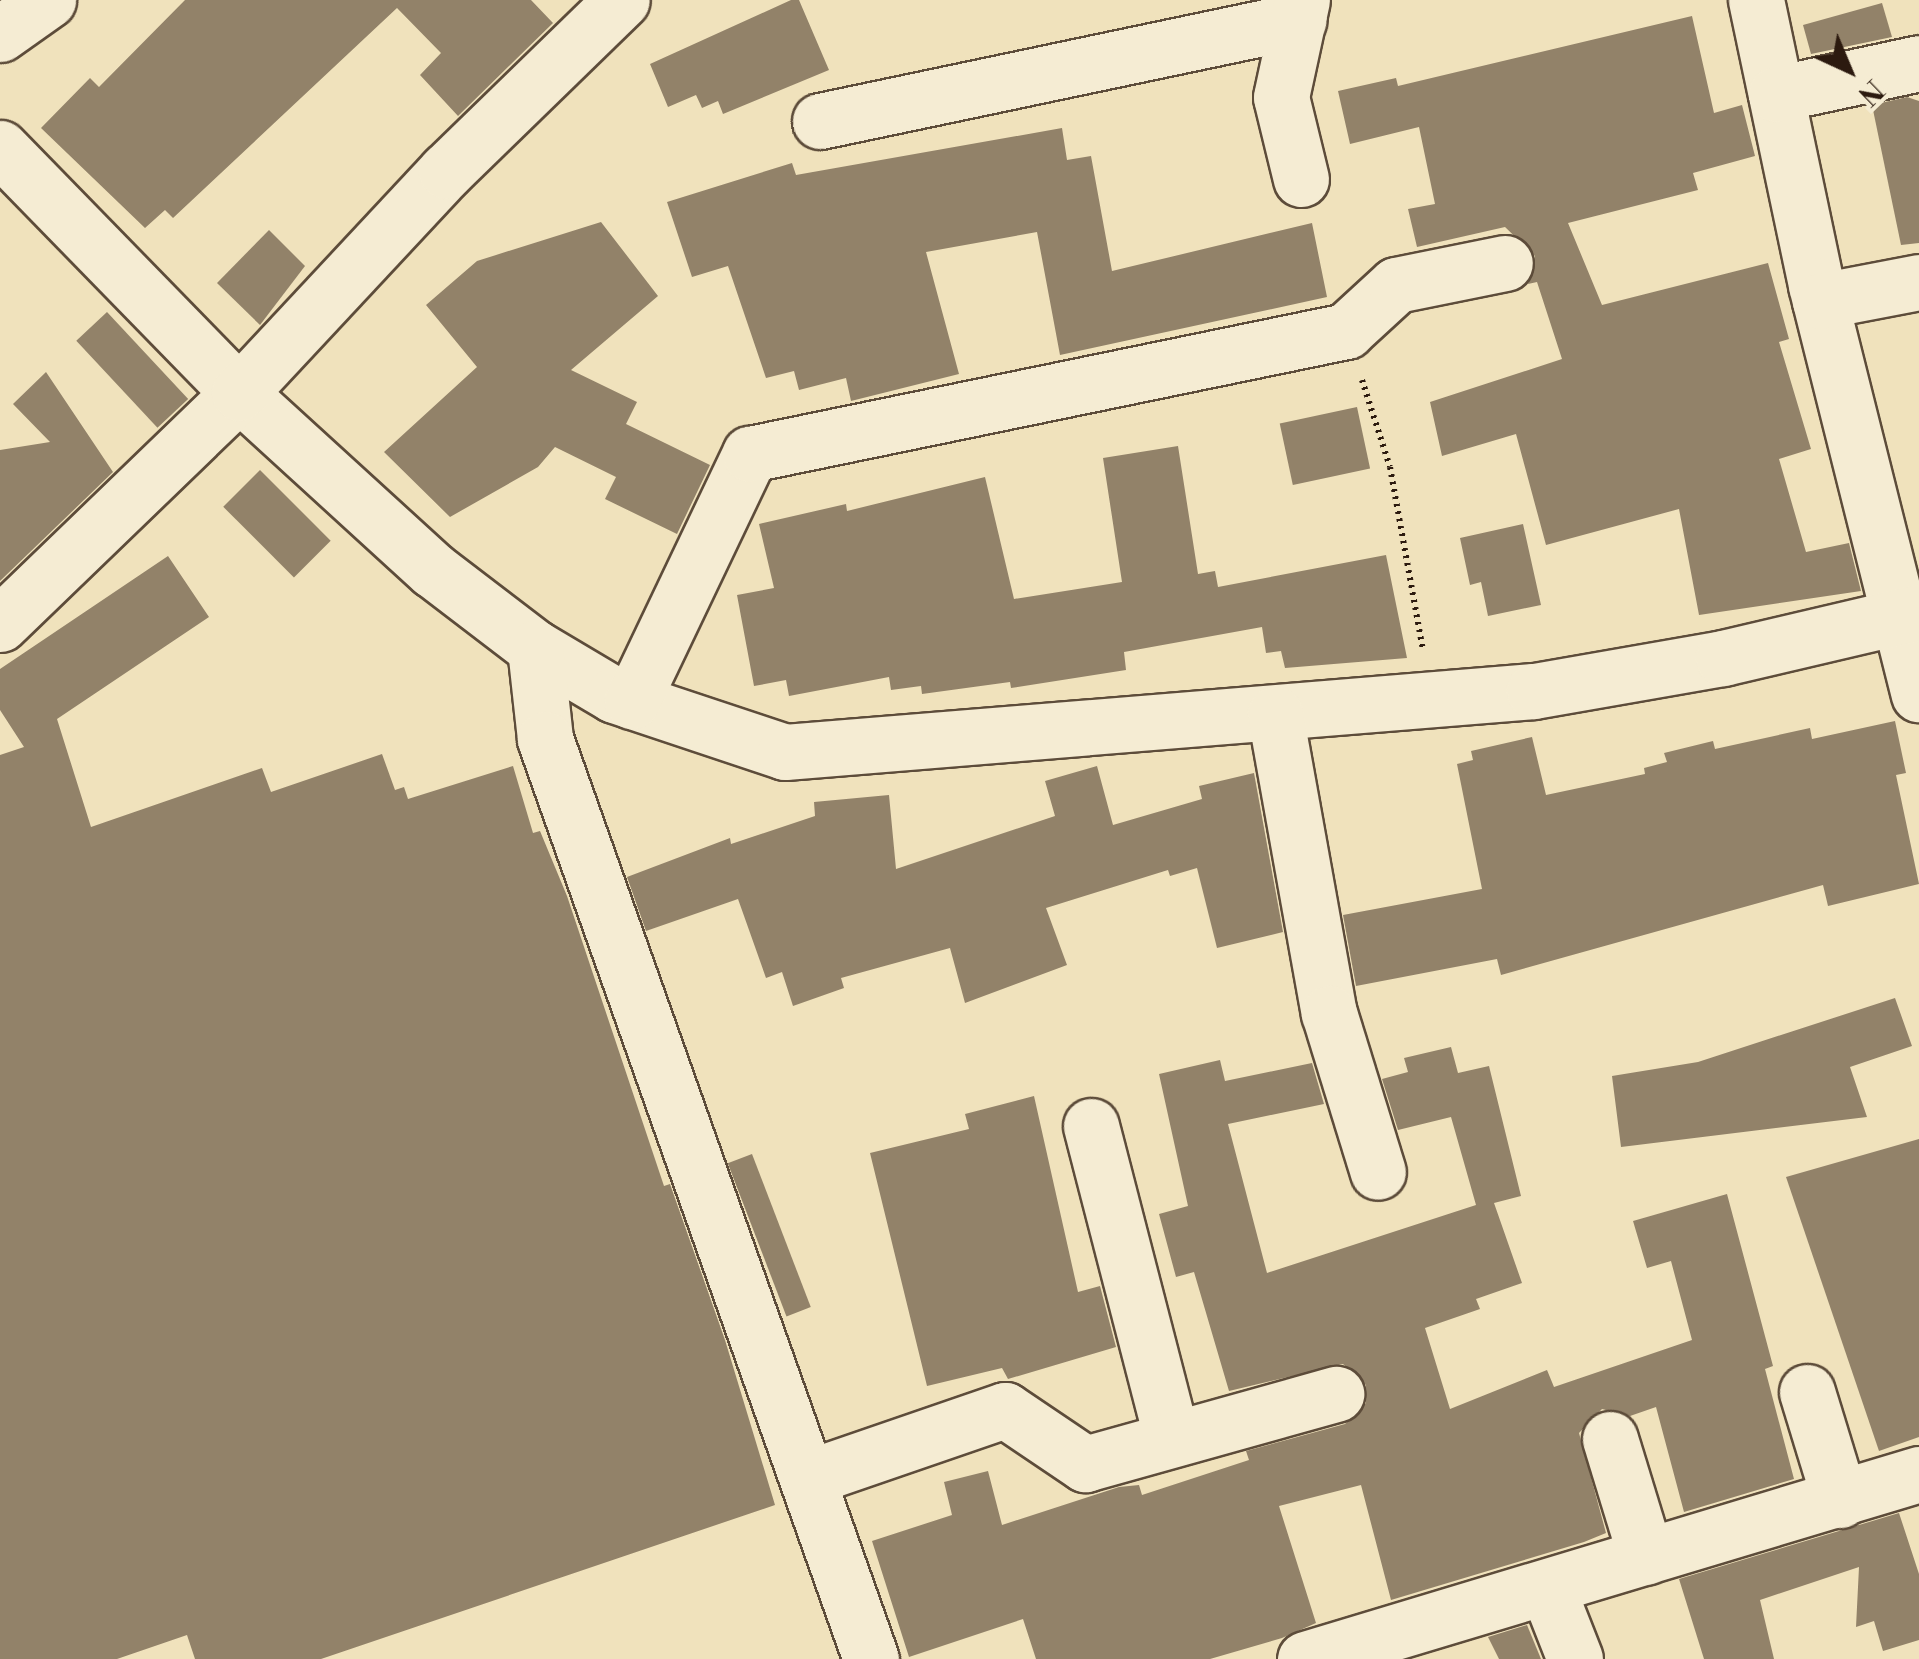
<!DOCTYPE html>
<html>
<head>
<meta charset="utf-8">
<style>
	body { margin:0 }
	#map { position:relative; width:1919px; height:1659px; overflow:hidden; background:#f0e2bc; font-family:"Libre Bodoni",serif }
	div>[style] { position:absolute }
	.building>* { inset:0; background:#928269; transform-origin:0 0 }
	.path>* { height:6px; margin-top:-3px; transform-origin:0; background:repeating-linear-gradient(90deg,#2c1a0f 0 2.5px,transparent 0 7.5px) }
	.roads { filter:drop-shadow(2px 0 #5d4c3a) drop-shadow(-2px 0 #5d4c3a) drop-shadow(0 2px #5d4c3a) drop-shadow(0 -2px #5d4c3a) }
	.minor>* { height:55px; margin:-27.5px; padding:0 27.5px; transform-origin:27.5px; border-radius:27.5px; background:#f5ecd3 }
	span { translate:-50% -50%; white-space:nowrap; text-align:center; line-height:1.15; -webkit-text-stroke:9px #f5ecd3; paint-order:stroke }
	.north { position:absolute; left:1799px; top:20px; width:100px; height:100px; -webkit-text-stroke:8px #f5ecd3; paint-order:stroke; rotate:136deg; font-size:28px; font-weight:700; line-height:40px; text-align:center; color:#2c1a0f }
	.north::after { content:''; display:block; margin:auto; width:35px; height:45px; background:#2c1a0f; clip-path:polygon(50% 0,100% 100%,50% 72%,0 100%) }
</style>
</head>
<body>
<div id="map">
	<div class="building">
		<div style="clip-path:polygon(185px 0,531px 0,553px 23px,458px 116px,420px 75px,441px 53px,397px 8px,173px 218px,165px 210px,145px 228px,41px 128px,90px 78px,99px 87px)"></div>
		<div style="clip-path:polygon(791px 0,799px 0,829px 70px,723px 114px,718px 101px,702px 108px,696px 95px,668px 107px,650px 64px)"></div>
		<div style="clip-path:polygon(1882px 3px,1892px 37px,1811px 54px,1803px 25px)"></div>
		<div style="clip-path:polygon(1692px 16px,1714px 113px,1742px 105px,1755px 156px,1693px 173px,1698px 190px,1568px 223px,1602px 305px,1768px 263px,1789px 339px,1779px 342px,1811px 449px,1779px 459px,1806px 552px,1849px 543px,1861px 591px,1699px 615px,1679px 509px,1546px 545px,1516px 434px,1442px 456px,1430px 402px,1562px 359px,1537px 282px,1528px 284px,1535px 256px,1505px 227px,1417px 247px,1408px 209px,1435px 204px,1419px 127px,1350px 144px,1338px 91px,1396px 78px,1398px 86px)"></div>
		<div style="clip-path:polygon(1907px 97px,1919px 101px,1919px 243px,1901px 245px,1872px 105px)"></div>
		<div style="clip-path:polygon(1062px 128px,1067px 160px,1091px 156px,1112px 271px,1312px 223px,1327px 297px,1060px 355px,1037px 232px,926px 252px,959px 374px,851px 401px,846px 378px,799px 390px,794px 371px,766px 378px,728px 266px,692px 277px,667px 202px,792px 163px,796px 175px)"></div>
		<div style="clip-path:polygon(601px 222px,658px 296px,571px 370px,637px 402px,626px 424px,710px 465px,677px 534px,605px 499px,616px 477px,555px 447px,538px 467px,450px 517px,384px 452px,477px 367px,426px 305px,477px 261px)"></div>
		<div style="clip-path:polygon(269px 230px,305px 266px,260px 325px,217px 283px)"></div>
		<div style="left:107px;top:312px;width:119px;height:42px;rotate:47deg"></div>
		<div style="clip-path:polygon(46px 372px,113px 472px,0 581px,0 450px,50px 442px,13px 404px)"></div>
		<div style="left:1357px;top:407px;width:63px;height:79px;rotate:78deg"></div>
		<div style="clip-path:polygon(1178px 446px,1198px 574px,1215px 571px,1218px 587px,1386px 555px,1407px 658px,1285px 668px,1281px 651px,1266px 653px,1262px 627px,1124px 652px,1126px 670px,1011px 688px,1010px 682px,922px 694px,921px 686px,891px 690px,889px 677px,789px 696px,786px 680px,754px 686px,737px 595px,774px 588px,759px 524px,846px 504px,847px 511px,985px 477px,1014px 599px,1122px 582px,1103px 458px)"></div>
		<div style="left:260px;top:470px;width:100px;height:52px;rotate:45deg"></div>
		<div style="clip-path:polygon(1523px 524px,1541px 605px,1488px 616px,1481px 582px,1470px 585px,1460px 538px)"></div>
		<div style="clip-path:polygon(168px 556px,209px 617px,57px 719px,91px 827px,262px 768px,271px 792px,382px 754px,395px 790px,404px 787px,408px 799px,513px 766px,533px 833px,540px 831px,567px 896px,664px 1186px,670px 1184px,725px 1340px,775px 1505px,321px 1659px,195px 1659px,187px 1635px,117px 1659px,0 1659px,0 755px,24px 747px,0 710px,0 669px)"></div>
		<div style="clip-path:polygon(1895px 721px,1906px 773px,1896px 775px,1919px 884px,1828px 906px,1823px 885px,1501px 975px,1497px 959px,1356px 986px,1343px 915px,1482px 889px,1457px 764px,1473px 760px,1471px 751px,1532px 737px,1546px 795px,1645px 774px,1644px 768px,1667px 762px,1664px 753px,1713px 741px,1715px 749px,1810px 728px,1812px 739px)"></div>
		<div style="clip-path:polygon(1097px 766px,1113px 825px,1202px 799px,1199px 786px,1254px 773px,1283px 932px,1217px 948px,1197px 868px,1170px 876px,1168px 870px,1046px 908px,1067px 965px,965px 1003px,950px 948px,841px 978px,844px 988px,793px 1006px,782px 972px,766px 978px,738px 899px,646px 931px,627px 877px,730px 838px,731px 844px,815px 816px,814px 802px,889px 795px,896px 869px,1055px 816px,1045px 781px)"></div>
		<div style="clip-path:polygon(1895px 998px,1912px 1046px,1850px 1067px,1867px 1117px,1621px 1147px,1612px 1076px,1698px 1062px)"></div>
		<div style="clip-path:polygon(1451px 1047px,1458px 1073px,1489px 1066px,1521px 1196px,1494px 1203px,1522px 1283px,1476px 1299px,1480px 1309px,1425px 1328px,1450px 1409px,1547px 1370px,1554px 1387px,1692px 1340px,1671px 1261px,1647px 1268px,1633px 1221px,1727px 1194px,1773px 1366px,1765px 1369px,1794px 1479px,1684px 1512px,1656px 1407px,1630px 1416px,1602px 1409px,1579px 1433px,1606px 1533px,1584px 1542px,1391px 1600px,1361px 1485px,1279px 1506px,1316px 1623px,1282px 1638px,1210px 1659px,1036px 1659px,1023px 1619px,909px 1657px,872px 1541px,952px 1515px,944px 1482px,988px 1471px,1002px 1525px,1119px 1487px,1139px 1485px,1142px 1495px,1249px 1460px,1246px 1451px,1345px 1424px,1366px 1403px,1366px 1385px,1343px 1364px,1229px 1391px,1194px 1272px,1176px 1277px,1159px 1214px,1188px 1206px,1159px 1074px,1220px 1060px,1225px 1081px,1312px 1063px,1324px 1104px,1228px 1124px,1267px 1273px,1476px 1205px,1451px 1117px,1398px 1130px,1382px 1079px,1408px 1072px,1404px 1058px)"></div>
		<div style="clip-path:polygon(1034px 1096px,1078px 1292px,1100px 1286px,1116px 1347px,1008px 1379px,1002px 1368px,927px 1386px,870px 1153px,969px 1129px,965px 1114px)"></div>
		<div style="clip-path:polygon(1919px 1139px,1919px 1437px,1879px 1451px,1786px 1177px)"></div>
		<div style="left:752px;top:1154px;width:164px;height:26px;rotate:69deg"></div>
		<div style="clip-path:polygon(1899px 1513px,1919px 1574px,1919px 1640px,1883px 1651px,1874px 1621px,1856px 1627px,1859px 1567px,1760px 1600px,1774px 1659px,1704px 1659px,1679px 1579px)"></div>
		<div style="clip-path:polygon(1527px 1625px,1541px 1659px,1499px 1659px,1488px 1637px)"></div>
	</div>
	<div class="path">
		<div style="left:1362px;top:380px;width:91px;rotate:72.2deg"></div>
		<div style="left:1390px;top:467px;width:186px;rotate:79.8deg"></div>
	</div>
	<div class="roads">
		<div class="minor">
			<div style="left:1756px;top:0;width:291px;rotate:78.1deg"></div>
			<div style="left:1816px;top:285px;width:422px;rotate:75.9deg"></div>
			<div style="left:0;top:34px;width:59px;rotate:-35.3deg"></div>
			<div style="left:1776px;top:94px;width:146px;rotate:-12.2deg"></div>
			<div style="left:820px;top:121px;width:489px;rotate:-11.9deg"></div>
			<div style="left:0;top:148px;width:342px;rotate:45.7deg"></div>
			<div style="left:239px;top:393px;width:263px;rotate:42.4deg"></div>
			<div style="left:433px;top:570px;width:128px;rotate:37.4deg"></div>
			<div style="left:535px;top:648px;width:92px;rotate:30.7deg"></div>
			<div style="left:614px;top:695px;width:180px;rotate:18.4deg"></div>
			<div style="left:785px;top:752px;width:751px;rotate:-4.66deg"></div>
			<div style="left:1534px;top:691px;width:192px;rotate:-9.9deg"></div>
			<div style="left:1723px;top:658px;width:201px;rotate:-13.2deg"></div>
			<div style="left:1301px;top:179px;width:84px;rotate:-103.7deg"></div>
			<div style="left:1281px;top:97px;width:99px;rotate:-77.8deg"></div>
			<div style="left:1820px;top:301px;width:101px;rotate:-10.9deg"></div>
			<div style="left:0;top:624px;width:332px;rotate:-44deg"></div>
			<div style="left:239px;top:393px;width:304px;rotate:-47deg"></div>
			<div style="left:446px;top:171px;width:245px;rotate:-44.2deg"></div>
			<div style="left:535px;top:648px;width:92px;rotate:83.7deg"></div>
			<div style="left:545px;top:739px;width:976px;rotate:70.49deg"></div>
			<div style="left:632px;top:701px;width:274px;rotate:-64.5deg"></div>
			<div style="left:750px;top:454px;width:609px;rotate:-11.66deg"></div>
			<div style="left:1346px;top:331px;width:68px;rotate:-42.6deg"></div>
			<div style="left:1396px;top:285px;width:111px;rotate:-11.4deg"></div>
			<div style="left:1275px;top:714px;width:304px;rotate:79.8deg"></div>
			<div style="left:1329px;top:1013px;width:166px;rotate:72.9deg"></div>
			<div style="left:1091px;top:1126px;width:323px;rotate:75.5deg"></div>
			<div style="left:1807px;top:1392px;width:113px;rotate:73deg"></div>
			<div style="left:1610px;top:1439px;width:123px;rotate:73deg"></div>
			<div style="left:810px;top:1477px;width:206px;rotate:-19deg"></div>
			<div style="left:1005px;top:1410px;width:97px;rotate:34deg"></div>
			<div style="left:1085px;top:1464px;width:261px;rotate:-15.6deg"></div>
			<div style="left:1548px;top:1590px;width:74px;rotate:68.6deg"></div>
			<div style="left:1305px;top:1659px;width:641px;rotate:-16.77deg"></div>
		</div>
	</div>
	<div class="north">N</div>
</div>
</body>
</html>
